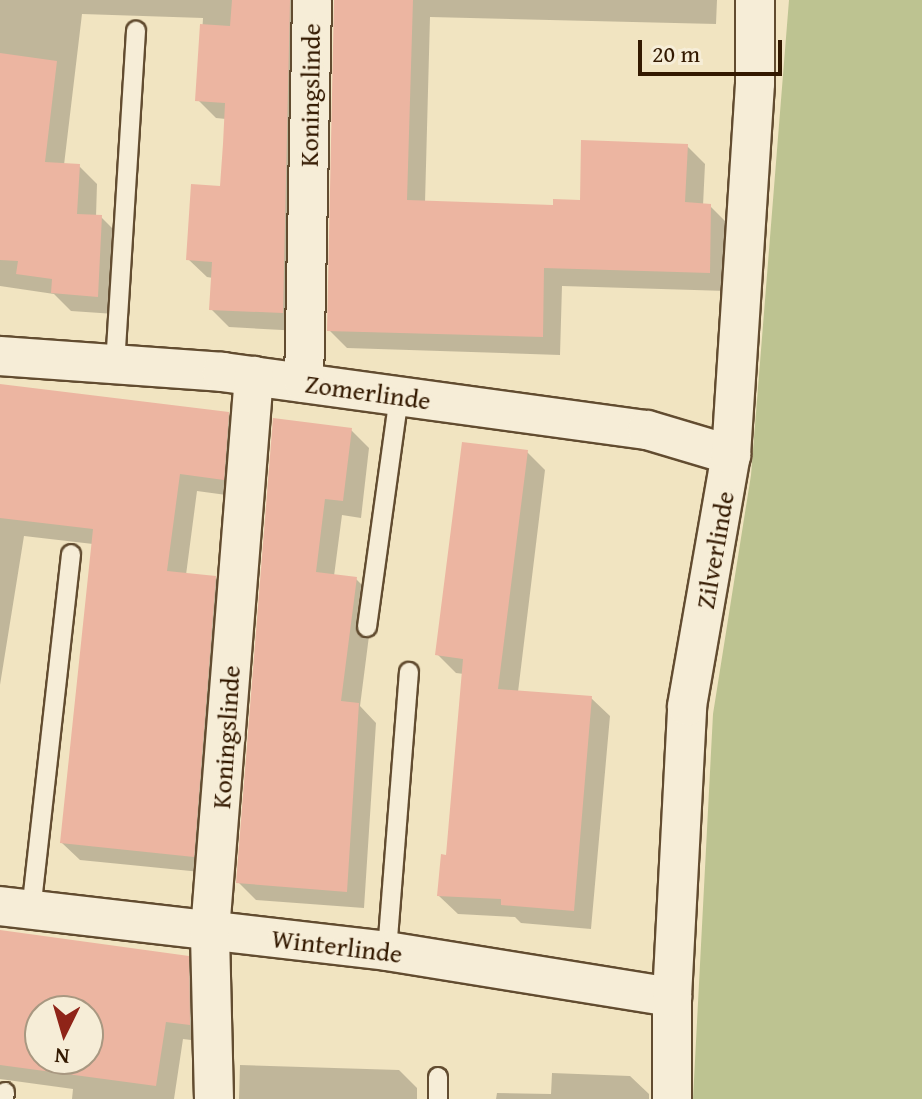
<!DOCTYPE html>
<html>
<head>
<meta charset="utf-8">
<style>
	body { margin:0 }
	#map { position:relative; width:922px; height:1099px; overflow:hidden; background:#f1e4c1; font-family:"Gentium Book Plus",serif }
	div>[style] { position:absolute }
	.green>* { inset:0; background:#bdc391 }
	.shadow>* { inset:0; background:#0003 }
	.building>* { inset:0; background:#ecb5a1 }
	.roads { filter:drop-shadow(2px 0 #624c30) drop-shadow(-2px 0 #624c30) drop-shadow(0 2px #624c30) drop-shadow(0 -2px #624c30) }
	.lane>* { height:18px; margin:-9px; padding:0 9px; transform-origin:9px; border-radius:9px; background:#f6edd7 }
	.street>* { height:38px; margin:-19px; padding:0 19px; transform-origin:19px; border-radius:19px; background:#f6edd7 }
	span { translate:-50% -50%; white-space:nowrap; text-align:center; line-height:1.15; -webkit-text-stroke:7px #f6edd7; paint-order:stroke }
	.street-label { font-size:26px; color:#331900 }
	.north { position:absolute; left:24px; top:995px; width:80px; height:80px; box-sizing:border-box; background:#f6edd7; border:2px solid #a89881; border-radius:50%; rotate:185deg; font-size:22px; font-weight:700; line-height:32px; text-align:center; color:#331900 }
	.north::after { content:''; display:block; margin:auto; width:28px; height:36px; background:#8f2418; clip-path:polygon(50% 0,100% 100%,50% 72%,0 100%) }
	.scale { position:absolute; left:638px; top:40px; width:144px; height:36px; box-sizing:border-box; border:4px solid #331900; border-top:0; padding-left:10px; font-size:24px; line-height:28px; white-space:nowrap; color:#331900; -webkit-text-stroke:6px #f6edd7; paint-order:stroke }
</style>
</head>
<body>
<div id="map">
	<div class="green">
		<div style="clip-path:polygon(789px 0,922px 0,922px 1099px,693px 1099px,713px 714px,751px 475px)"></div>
	</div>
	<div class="shadow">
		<div style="clip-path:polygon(0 0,322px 0,301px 331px,229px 327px,211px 309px,213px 278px,207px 277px,188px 259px,222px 188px,226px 119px,216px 118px,198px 100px,203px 18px,82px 14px,64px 165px,79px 166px,97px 184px,96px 217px,101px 217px,120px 236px,115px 314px,71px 311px,54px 294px,0 286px)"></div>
		<div style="clip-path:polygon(336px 0,717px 0,716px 24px,430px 17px,425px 203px,555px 207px,582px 202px,687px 146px,705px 164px,703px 206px,710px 206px,729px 225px,727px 291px,562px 286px,560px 355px,347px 348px,329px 330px)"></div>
		<div style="clip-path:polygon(0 386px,228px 414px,246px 432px,241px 497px,197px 491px,186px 575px,215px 578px,233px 595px,211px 873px,80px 860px,62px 843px,93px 544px,24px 536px,0 685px)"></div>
		<div style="clip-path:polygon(275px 420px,351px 430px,369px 448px,361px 518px,342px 515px,334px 576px,356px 579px,374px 597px,360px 706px,376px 723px,364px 908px,256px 900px,238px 882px)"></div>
		<div style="clip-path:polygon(527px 452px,545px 470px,518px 692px,591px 698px,610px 716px,591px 929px,521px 923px,515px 917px,458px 914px,439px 896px,448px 857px,464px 674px,456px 673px,437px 654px)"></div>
		<div style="clip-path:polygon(evenodd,0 932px,188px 958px,206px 976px,207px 1042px,183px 1039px,174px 1099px,72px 1099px,73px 1089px,0 1079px,0 932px,40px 1011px,88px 1011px,88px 1059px,40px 1059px,40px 1011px)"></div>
		<div style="clip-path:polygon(240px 1065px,399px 1070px,417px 1088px,417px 1099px,239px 1099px)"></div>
		<div style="clip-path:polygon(552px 1073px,630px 1076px,649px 1094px,649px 1099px,496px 1099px,497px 1093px,551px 1094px)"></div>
	</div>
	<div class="building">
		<div style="clip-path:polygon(232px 0,290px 0,283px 313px,209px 310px,212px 262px,186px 260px,191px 184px,220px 186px,223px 144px,225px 103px,195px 101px,200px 24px,230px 26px)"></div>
		<div style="clip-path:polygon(334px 0,413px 0,407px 200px,553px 205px,553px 199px,580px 200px,581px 140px,688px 144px,685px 202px,711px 204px,710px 273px,544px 268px,543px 337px,327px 331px)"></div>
		<div style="clip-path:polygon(0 53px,57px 61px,45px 162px,80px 164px,77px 214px,102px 215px,98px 297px,51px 293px,52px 279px,16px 274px,18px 261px,0 260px)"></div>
		<div style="clip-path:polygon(0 384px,229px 412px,224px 480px,180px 474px,167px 571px,216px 576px,194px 857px,60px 843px,93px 529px,0 518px)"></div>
		<div style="clip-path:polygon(273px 418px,352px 428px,343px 501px,325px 499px,316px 572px,357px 577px,341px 701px,359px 703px,347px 892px,236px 883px)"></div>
		<div style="clip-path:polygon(462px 442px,528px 450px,498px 689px,592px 696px,574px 911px,501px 905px,501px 899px,437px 896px,441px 854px,446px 855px,463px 659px,435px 655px)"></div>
		<div style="clip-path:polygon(evenodd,0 930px,189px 956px,190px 1025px,166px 1022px,156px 1086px,0 1065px,0 930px,40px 1011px,88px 1011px,88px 1059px,40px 1059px,40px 1011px)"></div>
	</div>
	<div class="roads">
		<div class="lane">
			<div style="left:115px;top:365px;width:335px;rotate:-86.4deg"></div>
			<div style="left:367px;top:627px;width:233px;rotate:-82.1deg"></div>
			<div style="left:31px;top:911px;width:359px;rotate:-83.6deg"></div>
			<div style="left:387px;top:951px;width:280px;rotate:-85.5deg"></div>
			<div style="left:4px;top:1099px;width:7px;rotate:-82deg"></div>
			<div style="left:438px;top:1099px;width:22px;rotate:-90deg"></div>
		</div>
		<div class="street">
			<div style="left:0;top:356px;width:223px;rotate:4.1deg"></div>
			<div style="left:222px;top:372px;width:429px;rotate:7.8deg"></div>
			<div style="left:647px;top:430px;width:88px;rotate:16.6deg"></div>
			<div style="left:304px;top:383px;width:383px;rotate:-88.8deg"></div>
			<div style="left:0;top:906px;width:390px;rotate:6.6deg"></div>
			<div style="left:387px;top:951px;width:289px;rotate:9.2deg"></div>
			<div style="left:214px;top:1099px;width:168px;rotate:-91.4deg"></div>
			<div style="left:210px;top:931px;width:557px;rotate:-85.47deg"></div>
			<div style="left:672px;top:1099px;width:102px;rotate:-90deg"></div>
			<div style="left:672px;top:997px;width:291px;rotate:-87deg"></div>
			<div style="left:687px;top:706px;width:255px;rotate:-80.1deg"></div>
			<div style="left:731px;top:455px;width:373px;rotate:-86.3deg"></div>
			<div style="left:755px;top:83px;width:83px;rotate:-90deg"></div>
		</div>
	</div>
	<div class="street-label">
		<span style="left:310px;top:95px;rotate:-89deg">Koningslinde</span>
		<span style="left:368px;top:392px;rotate:8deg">Zomerlinde</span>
		<span style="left:715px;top:550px;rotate:-80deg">Zilverlinde</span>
		<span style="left:226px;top:737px;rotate:-86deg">Koningslinde</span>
		<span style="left:337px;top:946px;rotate:7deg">Winterlinde</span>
	</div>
	<div class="north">N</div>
	<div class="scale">20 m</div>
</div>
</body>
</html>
